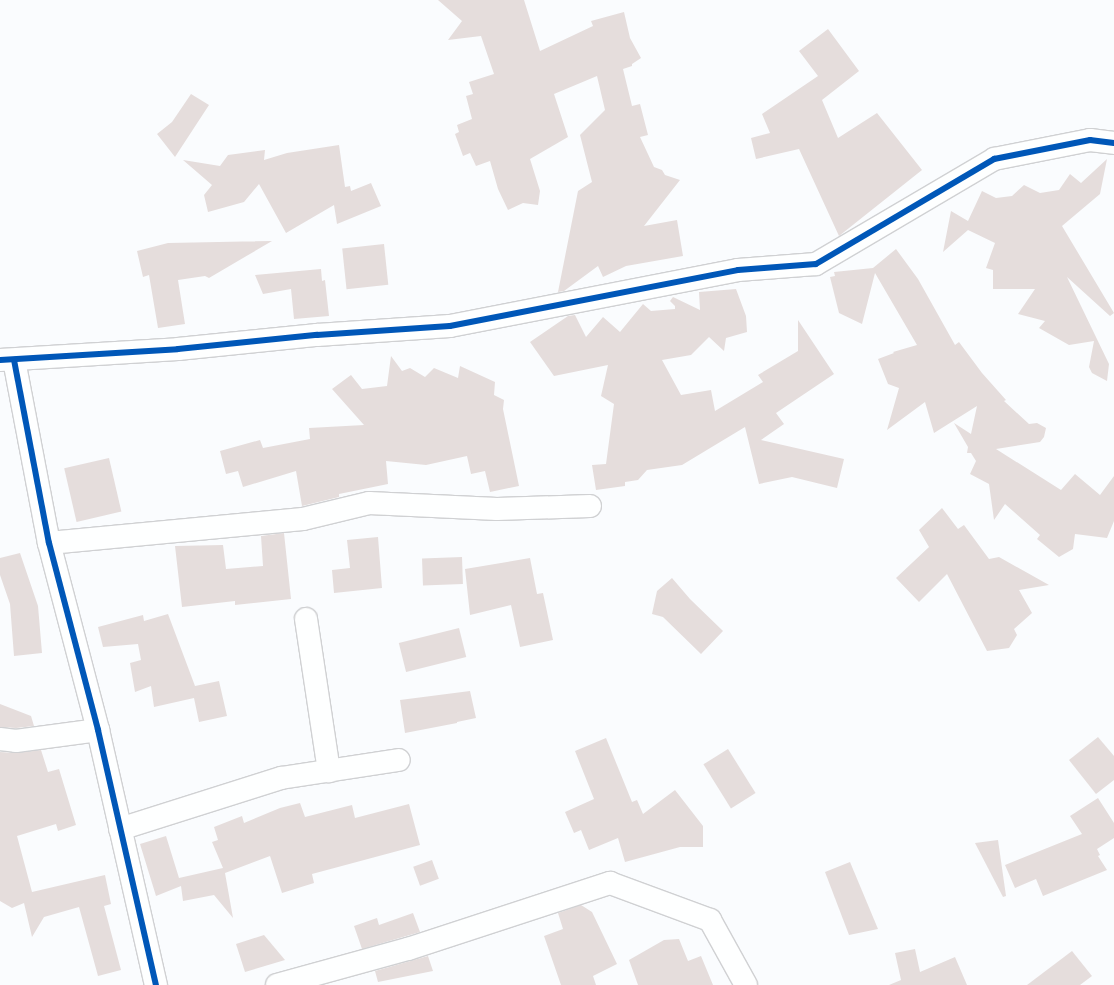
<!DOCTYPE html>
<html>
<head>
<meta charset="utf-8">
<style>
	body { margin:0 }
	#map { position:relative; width:1114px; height:985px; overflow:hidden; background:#fafcfe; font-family:Karla,sans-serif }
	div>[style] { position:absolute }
	.building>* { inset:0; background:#e5dddc; transform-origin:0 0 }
	.roads { filter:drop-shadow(1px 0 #d0d1d3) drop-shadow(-1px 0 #d0d1d3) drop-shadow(0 1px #d0d1d3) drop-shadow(0 -1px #d0d1d3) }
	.minor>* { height:22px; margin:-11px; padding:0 11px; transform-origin:11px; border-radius:11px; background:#feffff }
	.cycleway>* { height:6px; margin:-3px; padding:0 3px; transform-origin:3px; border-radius:3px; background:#0057b8 }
	span { translate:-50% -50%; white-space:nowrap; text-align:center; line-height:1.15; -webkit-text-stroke:4px #fff; paint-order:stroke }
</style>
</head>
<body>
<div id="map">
	<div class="building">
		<div style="clip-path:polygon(438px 0,524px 0,540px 51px,593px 26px,591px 21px,624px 12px,630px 38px,641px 58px,632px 64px,632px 66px,623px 69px,632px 106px,640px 104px,648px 135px,640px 137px,654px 167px,662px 170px,665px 175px,680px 180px,644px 226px,677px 220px,683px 256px,626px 266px,603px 277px,598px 266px,564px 291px,558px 292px,578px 191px,592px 182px,580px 135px,605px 110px,597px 76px,554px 94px,568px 137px,530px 159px,540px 191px,538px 205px,523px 203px,508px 210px,498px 189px,490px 161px,476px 166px,470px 153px,463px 156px,455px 134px,459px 132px,457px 125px,472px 119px,466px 96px,473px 94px,469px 82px,494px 74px,481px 36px,448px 40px,462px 21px)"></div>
		<div style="clip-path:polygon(828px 29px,859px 71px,822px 100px,838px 138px,877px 113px,922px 170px,839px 236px,799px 149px,756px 159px,751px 138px,770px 133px,762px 114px,818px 76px,799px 51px)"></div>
		<div style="clip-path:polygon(191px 94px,209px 105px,175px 157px,157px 134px,172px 122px)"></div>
		<div style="clip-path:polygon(339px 145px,345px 187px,350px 186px,351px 191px,371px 183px,381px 206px,337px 224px,334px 205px,286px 233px,259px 184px,244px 202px,208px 212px,204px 195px,212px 185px,183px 160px,220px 166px,228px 155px,265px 150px,264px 160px,287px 153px)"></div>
		<div style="clip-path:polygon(1107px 159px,1100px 194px,1062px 226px,1114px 313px,1110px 316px,1067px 277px,1109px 364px,1107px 381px,1092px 373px,1089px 367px,1094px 341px,1069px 345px,1039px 328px,1045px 321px,1018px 314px,1035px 289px,993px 289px,993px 270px,986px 268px,995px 243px,968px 230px,943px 252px,951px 211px,968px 221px,982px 191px,996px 198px,1012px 196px,1024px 185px,1040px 193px,1059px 190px,1070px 174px,1081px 183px)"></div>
		<div style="clip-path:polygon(272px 241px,209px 278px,205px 276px,178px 280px,185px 324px,158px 328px,149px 275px,143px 277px,137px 251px,168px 243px)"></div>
		<div style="left:384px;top:244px;width:41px;height:42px;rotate:84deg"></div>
		<div style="clip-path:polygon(896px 249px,918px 279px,955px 345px,959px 342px,982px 373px,1006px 400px,1004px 401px,1029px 424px,1037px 423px,1046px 428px,1044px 437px,1040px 442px,996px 449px,1061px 490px,1075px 474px,1100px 495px,1114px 476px,1114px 521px,1107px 538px,1075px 534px,1073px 549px,1059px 557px,1037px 539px,1040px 535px,1005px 504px,994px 520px,989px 484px,970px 474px,976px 461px,971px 453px,967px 453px,968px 447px,954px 423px,971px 434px,977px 406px,934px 433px,925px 402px,887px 430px,899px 388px,888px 384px,878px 359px,894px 353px,893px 352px,917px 345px,875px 273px,862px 324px,839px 313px,830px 277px,835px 276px,834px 272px,873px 268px)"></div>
		<div style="clip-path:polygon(321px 269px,322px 281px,325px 280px,329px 316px,294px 319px,291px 289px,263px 294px,255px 275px)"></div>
		<div style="clip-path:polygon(736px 289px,746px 316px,747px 332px,726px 338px,724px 351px,709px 337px,691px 355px,662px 360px,681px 395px,711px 390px,715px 411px,763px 382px,758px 375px,798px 351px,798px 320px,834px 374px,776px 413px,784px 424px,761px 440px,844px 459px,837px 488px,792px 477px,759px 484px,745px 427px,682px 465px,647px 470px,638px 480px,625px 482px,625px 486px,596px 490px,592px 465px,606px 464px,614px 404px,601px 396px,608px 365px,554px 376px,530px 342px,568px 316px,575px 315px,586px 337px,603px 317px,620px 332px,643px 304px,651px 311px,675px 309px,675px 306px,670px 301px,673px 297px,700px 310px,699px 292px)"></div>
		<div style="clip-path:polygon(391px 356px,402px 371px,410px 368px,425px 377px,434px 368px,458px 378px,460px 366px,495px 382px,494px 395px,504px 400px,503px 409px,519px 486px,490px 492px,485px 471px,471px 474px,467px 456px,426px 465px,386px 461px,388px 484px,339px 494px,339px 497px,302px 506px,296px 471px,243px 487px,238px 471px,226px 474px,220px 451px,260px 440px,263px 448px,310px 439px,309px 428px,364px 425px,332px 389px,351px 375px,362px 389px,387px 386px)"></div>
		<div style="left:109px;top:458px;width:55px;height:46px;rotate:77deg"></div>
		<div style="clip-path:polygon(942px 508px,958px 529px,964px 525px,989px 559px,999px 557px,1049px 585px,1019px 590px,1032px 613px,1014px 629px,1017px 635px,1009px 648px,987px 651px,947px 574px,919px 602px,896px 578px,929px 547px,919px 530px)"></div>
		<div style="clip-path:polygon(284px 533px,291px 599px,235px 605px,235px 601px,182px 607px,175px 546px,223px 545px,226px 569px,263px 566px,261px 536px)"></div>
		<div style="clip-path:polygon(378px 537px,382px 588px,334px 593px,332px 570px,350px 568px,347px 540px)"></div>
		<div style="clip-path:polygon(20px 553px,38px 606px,42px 653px,14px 656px,10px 604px,0 575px,0 558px)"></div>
		<div style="left:462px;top:557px;width:27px;height:40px;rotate:88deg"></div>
		<div style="clip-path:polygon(530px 558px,537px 594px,543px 593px,553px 640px,520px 647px,511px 605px,470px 615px,465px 569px)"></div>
		<div style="clip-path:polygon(672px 578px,690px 599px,723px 631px,701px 654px,663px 617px,652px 614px,657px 591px)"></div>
		<div style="clip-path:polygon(168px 614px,195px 686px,219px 681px,227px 716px,199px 722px,194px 698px,154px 707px,151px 686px,135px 692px,130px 663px,141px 660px,138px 644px,103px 647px,98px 627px,143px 615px,144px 621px)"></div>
		<div style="left:459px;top:628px;width:30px;height:62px;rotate:76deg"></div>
		<div style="clip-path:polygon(470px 691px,476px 718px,457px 722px,457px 723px,405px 733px,400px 700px)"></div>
		<div style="clip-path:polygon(0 704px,31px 716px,34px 726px,16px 728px,0 727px)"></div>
		<div style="clip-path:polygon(1098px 737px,1114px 756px,1114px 780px,1096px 794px,1069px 760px)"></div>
		<div style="clip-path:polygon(606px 738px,632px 802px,637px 800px,643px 814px,675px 790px,703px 826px,703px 847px,680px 847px,625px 862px,618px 838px,589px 850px,581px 830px,574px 833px,565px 812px,594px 799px,575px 751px)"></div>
		<div style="left:728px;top:749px;width:52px;height:29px;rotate:58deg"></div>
		<div style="clip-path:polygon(41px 750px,48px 772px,59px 769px,76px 825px,58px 831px,56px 824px,17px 836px,32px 892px,105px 875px,111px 904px,104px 906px,121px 970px,98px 976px,79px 907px,44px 917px,32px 937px,24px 903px,12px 908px,0 901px,0 752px,17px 753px)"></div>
		<div style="clip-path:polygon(1098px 798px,1114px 823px,1114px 838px,1097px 849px,1100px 855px,1098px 856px,1107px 870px,1043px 896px,1036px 879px,1015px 888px,1005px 865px,1082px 834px,1070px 816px)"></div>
		<div style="clip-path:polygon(300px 803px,305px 817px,352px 805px,355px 818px,409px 804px,420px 845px,312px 874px,314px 883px,282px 893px,270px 856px,225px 873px,233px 918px,214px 895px,183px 901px,181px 886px,156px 896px,140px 844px,166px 836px,179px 878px,223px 868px,212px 842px,218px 840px,214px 827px,242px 816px,244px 823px,280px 808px)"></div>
		<div style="clip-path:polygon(998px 840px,1006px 896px,1003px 897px,975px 843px)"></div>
		<div style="left:432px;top:860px;width:20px;height:20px;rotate:70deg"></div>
		<div style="clip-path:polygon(850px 862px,878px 929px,849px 935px,825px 872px)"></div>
		<div style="clip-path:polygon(581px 905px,592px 912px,617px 964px,593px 976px,596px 985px,561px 985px,544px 936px,563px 929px,558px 913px)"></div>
		<div style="clip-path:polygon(413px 913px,420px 932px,362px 949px,354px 926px,377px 918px,379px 925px)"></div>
		<div style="clip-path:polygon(264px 935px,285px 960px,245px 972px,236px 944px)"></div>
		<div style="clip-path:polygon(679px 939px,688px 961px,701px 956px,713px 985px,638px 985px,629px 960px,664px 940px)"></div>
		<div style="clip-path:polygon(915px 949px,920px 972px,955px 957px,967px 985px,889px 985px,901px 980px,895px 953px)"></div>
		<div style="clip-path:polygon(1072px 951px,1092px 976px,1080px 985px,1027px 985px)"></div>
		<div style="clip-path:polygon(428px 956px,433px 971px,378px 982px,375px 971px)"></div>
	</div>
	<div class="roads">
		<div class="minor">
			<div style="left:0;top:360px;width:178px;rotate:-3.5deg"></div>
			<div style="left:178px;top:349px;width:140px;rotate:-5.8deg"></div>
			<div style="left:317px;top:335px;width:133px;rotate:-3.9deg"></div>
			<div style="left:450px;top:326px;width:293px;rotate:-11deg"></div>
			<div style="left:738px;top:270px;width:78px;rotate:-4.4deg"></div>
			<div style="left:816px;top:264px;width:207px;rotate:-30.5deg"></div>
			<div style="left:994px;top:159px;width:98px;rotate:-11.2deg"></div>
			<div style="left:1090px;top:140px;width:24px;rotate:7deg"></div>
			<div style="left:14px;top:360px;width:186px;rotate:79.2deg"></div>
			<div style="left:49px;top:543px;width:193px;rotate:75.3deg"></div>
			<div style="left:98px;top:730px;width:262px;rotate:77.2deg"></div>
			<div style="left:49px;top:543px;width:255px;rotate:-5.4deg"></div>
			<div style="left:303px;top:519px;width:68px;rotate:-13.6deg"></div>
			<div style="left:369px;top:503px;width:128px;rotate:2.7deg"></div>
			<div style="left:497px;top:509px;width:93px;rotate:-1.8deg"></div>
			<div style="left:306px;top:619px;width:154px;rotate:81.4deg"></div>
			<div style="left:0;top:739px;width:16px;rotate:7deg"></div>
			<div style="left:16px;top:741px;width:83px;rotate:-7.6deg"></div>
			<div style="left:120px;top:829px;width:169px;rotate:-17.6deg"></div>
			<div style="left:281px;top:778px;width:119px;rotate:-8.7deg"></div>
			<div style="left:277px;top:985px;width:136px;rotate:-15.4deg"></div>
			<div style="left:408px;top:949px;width:213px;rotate:-18.1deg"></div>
			<div style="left:610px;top:883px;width:107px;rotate:20.3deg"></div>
			<div style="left:710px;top:920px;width:74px;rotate:61deg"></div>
		</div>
	</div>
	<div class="cycleway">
		<div style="left:0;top:360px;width:178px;rotate:-3.5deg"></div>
		<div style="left:178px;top:349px;width:140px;rotate:-5.8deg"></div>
		<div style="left:317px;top:335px;width:133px;rotate:-3.9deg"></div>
		<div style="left:450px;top:326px;width:293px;rotate:-11deg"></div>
		<div style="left:738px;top:270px;width:78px;rotate:-4.4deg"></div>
		<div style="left:816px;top:264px;width:207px;rotate:-30.5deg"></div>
		<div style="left:994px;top:159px;width:98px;rotate:-11.2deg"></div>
		<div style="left:1090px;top:140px;width:24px;rotate:7deg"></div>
		<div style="left:14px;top:360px;width:186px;rotate:79.2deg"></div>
		<div style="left:49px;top:543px;width:193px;rotate:75.3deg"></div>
		<div style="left:98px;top:730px;width:262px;rotate:77.2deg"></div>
	</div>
</div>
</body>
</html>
